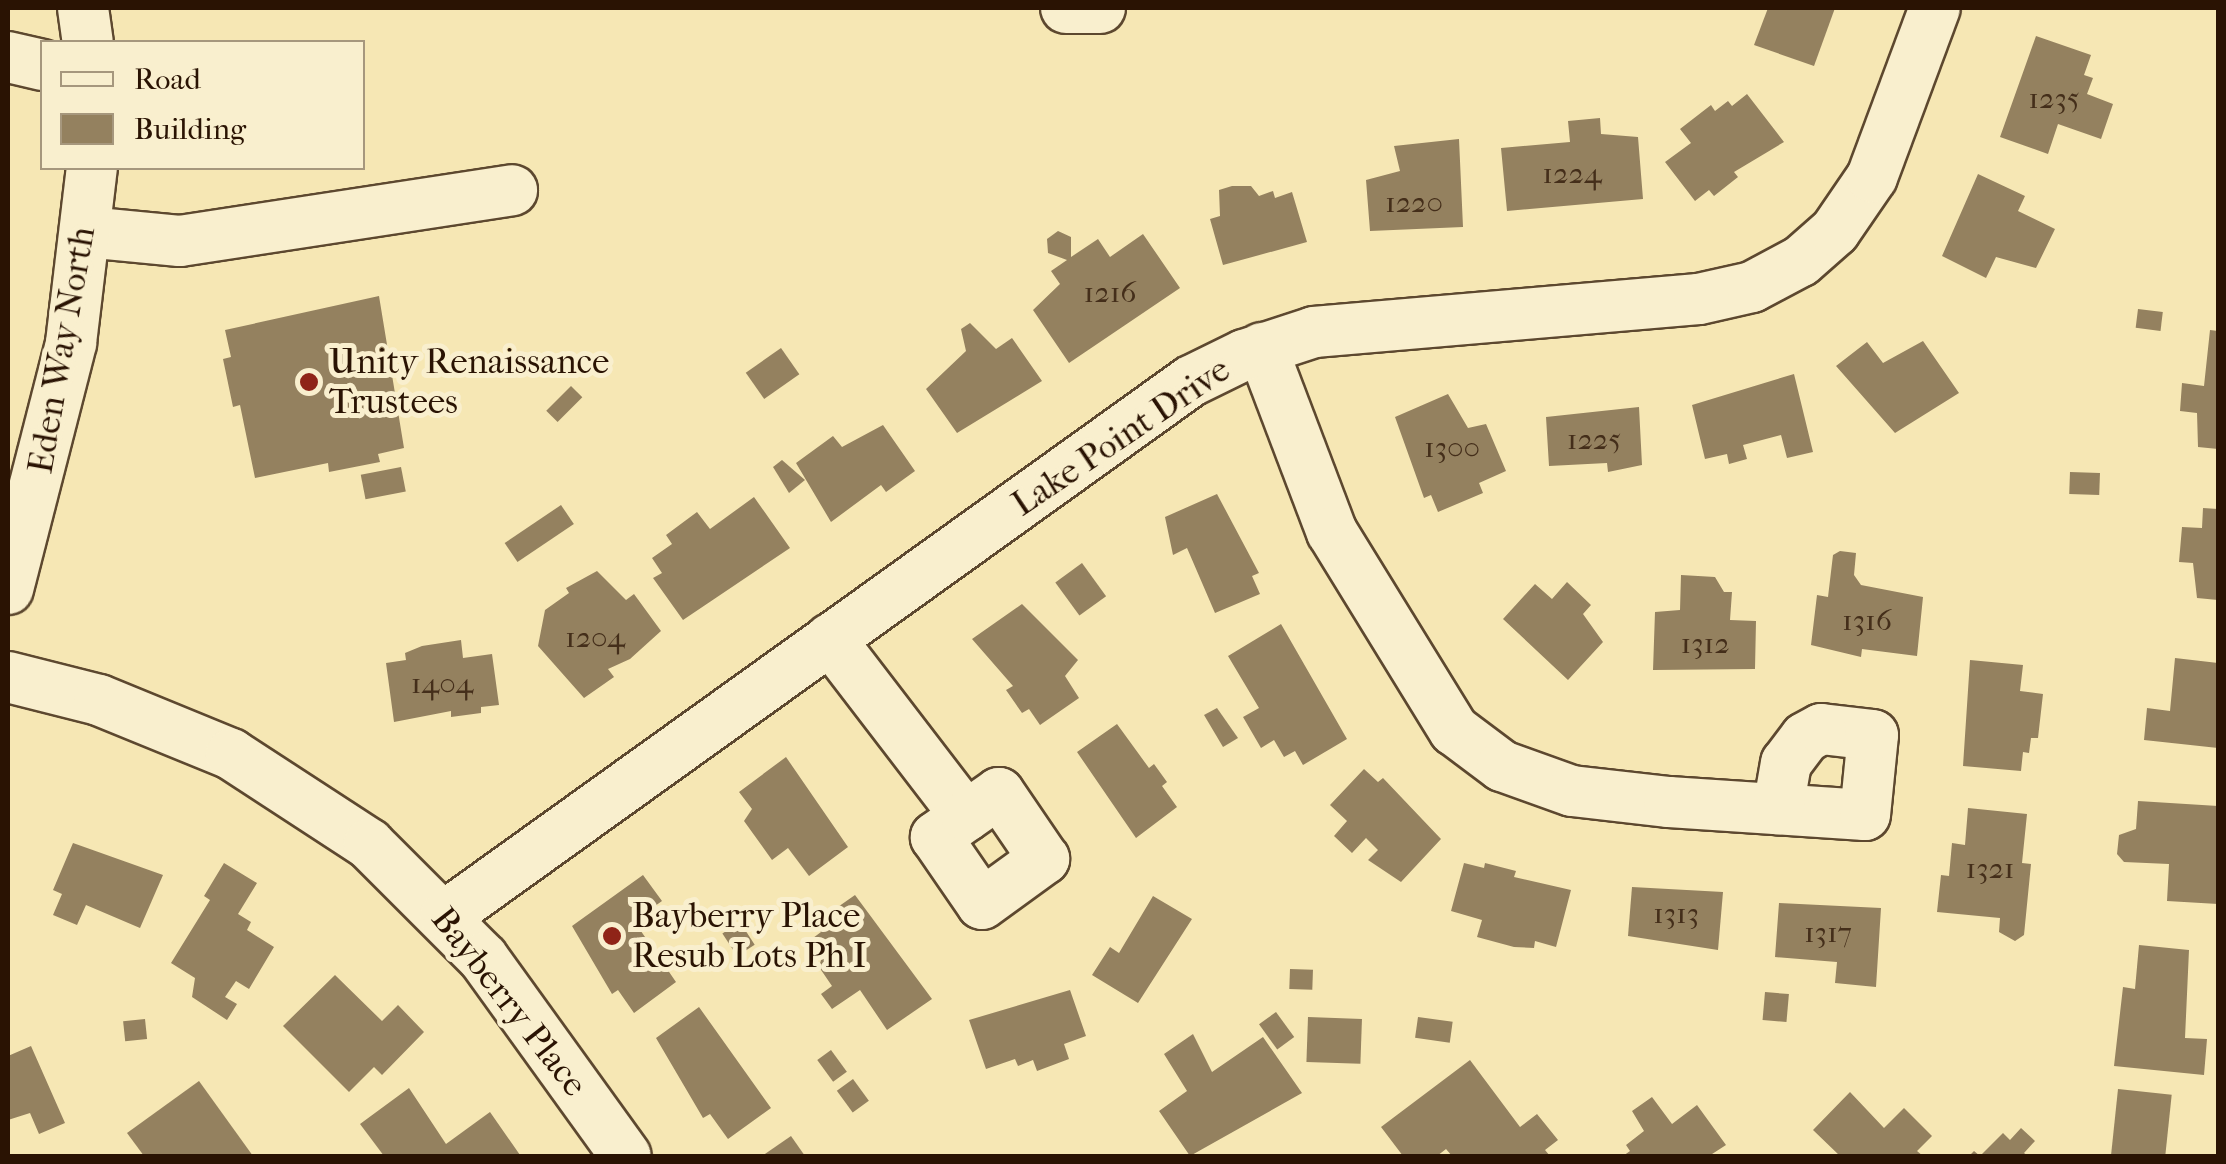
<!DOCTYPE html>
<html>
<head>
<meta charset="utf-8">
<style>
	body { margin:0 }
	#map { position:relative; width:2226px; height:1164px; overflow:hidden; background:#f6e7b4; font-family:"IM FELL French Canon",serif }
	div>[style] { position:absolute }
	.building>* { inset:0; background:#94815f; transform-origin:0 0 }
	.roads { filter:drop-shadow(2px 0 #5d482f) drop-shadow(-2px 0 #5d482f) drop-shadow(0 2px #5d482f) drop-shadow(0 -2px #5d482f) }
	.minor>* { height:50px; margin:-25px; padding:0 25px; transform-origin:25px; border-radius:25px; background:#f9efce }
	.dots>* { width:28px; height:28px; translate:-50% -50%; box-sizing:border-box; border:5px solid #f9efce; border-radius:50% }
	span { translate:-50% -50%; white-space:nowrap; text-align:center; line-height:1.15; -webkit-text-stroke:10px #f9efce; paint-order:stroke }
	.number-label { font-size:30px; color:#442e1a }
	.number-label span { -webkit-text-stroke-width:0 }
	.street-label { font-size:35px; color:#2a1303 }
	.poi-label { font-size:35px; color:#2a1303 }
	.left { translate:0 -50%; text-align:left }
	.frame { position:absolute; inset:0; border:10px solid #2a1303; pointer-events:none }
	.legend { position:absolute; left:40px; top:40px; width:325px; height:130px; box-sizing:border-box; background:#f9efce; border:2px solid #a6977d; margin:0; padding:12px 18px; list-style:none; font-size:30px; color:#2a1303 }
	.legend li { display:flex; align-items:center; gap:20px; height:50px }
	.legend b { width:50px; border:2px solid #a6977d }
</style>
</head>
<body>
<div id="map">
	<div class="building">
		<div style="clip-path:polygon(1768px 8px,1835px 8px,1814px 66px,1754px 45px)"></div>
		<div style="clip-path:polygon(2036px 36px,2091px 55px,2084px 75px,2093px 78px,2087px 94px,2113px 104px,2101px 139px,2058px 124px,2048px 154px,2000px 137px)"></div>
		<div style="clip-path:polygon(1747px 94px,1784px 142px,1734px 172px,1738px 177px,1714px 196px,1709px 190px,1695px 201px,1665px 162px,1691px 143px,1680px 129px,1711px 105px,1715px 111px,1728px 101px,1732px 106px)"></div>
		<div style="clip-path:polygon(1600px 118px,1601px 134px,1638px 137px,1643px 199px,1507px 211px,1501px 148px,1570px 142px,1568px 121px)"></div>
		<div style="clip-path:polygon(1459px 139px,1463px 227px,1370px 231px,1366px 180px,1400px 171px,1394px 146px)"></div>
		<div style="clip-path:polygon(1978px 174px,2025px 196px,2018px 211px,2055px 229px,2036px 268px,1996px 257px,1986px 278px,1942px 256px)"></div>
		<div style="clip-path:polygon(1232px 186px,1251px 186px,1259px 196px,1273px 191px,1275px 198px,1292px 192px,1307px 242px,1223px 265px,1210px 219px,1220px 216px,1219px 190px)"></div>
		<div style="clip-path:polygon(1058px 231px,1071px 237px,1071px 257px,1098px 239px,1110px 257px,1143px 234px,1180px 288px,1069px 363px,1033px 310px,1060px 284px,1051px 271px,1067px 260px,1048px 253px,1047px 239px)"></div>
		<div style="clip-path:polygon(379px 296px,404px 448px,378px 454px,380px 462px,329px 472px,328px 463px,255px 478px,240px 405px,233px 407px,223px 359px,231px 357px,225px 330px)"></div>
		<div style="left:2138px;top:309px;width:25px;height:19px;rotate:7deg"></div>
		<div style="clip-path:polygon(970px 323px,996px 349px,1012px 338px,1042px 381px,957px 433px,926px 389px,966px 351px,961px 329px)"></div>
		<div style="clip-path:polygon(2210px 330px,2218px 331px,2218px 449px,2198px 447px,2197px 413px,2180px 411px,2182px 383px,2204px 386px)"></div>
		<div style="clip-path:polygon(1923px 341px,1959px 393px,1895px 433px,1836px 366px,1867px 342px,1883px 363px)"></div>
		<div style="left:781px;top:348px;width:32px;height:43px;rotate:55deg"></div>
		<div style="clip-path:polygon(1794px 374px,1813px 452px,1787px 458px,1781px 435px,1743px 445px,1747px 459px,1729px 464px,1727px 454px,1705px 459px,1692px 405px)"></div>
		<div style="left:571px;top:386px;width:16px;height:35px;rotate:45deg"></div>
		<div style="clip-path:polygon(1448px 394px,1468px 428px,1486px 424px,1506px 471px,1479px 483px,1483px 493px,1438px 512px,1431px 495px,1424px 498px,1395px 417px)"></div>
		<div style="clip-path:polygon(1639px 407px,1642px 465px,1608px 472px,1607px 463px,1549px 466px,1546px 417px)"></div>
		<div style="clip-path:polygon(883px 425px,915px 471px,886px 492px,881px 485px,831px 522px,796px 463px,833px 436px,842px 447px)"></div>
		<div style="clip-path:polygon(782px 460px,805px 480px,789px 493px,773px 467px)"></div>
		<div style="left:401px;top:467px;width:25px;height:41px;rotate:79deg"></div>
		<div style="left:2070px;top:472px;width:30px;height:22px;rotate:2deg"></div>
		<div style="clip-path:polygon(1217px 494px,1259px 573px,1252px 576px,1260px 594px,1215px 613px,1187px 548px,1173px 555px,1165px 517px)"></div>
		<div style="clip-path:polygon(754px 497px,790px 548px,683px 620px,653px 578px,662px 573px,652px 558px,672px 544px,666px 535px,697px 512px,710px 529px)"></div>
		<div style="left:561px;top:505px;width:23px;height:68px;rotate:56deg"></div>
		<div style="clip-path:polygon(2203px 508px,2218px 509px,2218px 600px,2197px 598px,2193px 563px,2179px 562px,2182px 527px,2202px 528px)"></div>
		<div style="clip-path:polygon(1840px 551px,1856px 553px,1854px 575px,1861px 585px,1923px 597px,1917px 656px,1862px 649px,1861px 657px,1811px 645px,1817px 595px,1828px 597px,1833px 555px)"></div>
		<div style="left:1082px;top:563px;width:41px;height:33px;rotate:54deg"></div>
		<div style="clip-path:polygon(597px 571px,626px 600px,634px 594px,661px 631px,630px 659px,608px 669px,614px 677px,584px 698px,538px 646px,545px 610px,569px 593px,566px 588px)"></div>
		<div style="clip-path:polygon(1681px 575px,1715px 577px,1724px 592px,1732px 592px,1730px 620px,1756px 621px,1755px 669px,1653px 670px,1655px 612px,1680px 610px)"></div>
		<div style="clip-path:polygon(1567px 582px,1591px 605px,1583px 614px,1603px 642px,1568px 680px,1503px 619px,1535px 584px,1552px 599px)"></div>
		<div style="clip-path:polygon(1022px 604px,1078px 660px,1065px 676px,1079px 698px,1040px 725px,1029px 709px,1022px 713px,1006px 690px,1013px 686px,972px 639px)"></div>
		<div style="clip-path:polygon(1281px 624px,1347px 739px,1303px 765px,1295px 751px,1284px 757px,1274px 740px,1261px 748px,1243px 717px,1259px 708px,1228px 656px)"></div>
		<div style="clip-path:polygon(461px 640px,463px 658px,492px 654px,499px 705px,481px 707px,481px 713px,451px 717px,451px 711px,394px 722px,386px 663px,406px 660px,405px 653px,422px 646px)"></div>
		<div style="clip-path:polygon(2175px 658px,2218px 663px,2218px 748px,2144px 740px,2147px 708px,2170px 711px)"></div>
		<div style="clip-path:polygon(1970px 660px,2023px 665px,2020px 691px,2043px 694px,2038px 738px,2031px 738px,2029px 753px,2023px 752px,2021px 771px,1963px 766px)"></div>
		<div style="clip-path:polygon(1217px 708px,1238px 738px,1223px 747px,1204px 715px)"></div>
		<div style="clip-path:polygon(1117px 724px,1149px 768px,1154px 764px,1167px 782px,1162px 786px,1177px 807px,1136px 838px,1077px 752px)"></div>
		<div style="clip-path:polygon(786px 757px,848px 847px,809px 876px,788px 848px,772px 860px,744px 821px,752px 809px,739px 792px)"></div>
		<div style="clip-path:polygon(1364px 769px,1378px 782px,1383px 778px,1441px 839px,1401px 882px,1368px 860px,1378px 850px,1366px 838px,1352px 853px,1334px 836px,1347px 821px,1330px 805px)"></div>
		<div style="clip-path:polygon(2138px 801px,2218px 806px,2218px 904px,2167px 901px,2169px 864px,2124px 862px,2117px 854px,2119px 835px,2136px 829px)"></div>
		<div style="clip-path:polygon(1968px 808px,2027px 814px,2022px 863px,2031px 864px,2024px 935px,2015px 941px,1999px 932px,2000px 918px,1937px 912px,1941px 875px,1949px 876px,1952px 843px,1965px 845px)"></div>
		<div style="clip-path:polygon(73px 843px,163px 875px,140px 928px,86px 905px,77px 925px,53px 915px,62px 894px,53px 890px)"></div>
		<div style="clip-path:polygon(224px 863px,257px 883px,238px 914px,251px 922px,247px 930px,274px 947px,249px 989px,236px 981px,225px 997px,237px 1004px,227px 1020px,192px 997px,195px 978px,171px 963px,210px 900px,204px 896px)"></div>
		<div style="clip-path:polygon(1464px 863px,1484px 868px,1485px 863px,1516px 871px,1514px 877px,1571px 890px,1556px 947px,1535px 941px,1534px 948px,1514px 947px,1477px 937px,1482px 920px,1451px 911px)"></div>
		<div style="clip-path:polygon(643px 875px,662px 901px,634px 921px,676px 982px,634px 1013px,618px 990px,612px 994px,572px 926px)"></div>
		<div style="clip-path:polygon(1632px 887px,1723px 892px,1718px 950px,1628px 936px)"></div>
		<div style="clip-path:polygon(855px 895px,932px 999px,887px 1030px,860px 990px,832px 1009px,821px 994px,832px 986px,819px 967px,823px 953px,813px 938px,821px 932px,815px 923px)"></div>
		<div style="clip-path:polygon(1153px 896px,1192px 919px,1138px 1003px,1092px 975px,1110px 947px,1119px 953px)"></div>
		<div style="clip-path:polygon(1779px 903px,1881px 908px,1876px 987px,1835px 983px,1837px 962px,1775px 957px)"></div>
		<div style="left:740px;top:922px;width:27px;height:21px;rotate:57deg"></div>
		<div style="clip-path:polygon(2139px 945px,2189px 950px,2185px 1038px,2207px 1039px,2204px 1075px,2114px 1066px,2123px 987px,2135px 989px)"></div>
		<div style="left:1290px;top:969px;width:23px;height:20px;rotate:2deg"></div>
		<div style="clip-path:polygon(335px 975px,382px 1021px,398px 1005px,424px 1032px,382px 1075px,374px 1067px,349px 1092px,283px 1026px)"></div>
		<div style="clip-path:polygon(1070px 990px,1086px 1036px,1064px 1044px,1069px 1059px,1037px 1071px,1033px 1060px,1018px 1066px,1015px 1059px,986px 1069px,969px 1020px)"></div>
		<div style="left:1765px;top:992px;width:24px;height:28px;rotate:5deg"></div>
		<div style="clip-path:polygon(699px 1007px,771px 1108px,728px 1139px,710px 1114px,703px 1118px,656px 1038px)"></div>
		<div style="left:1276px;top:1012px;width:31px;height:21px;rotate:54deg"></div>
		<div style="left:1308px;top:1017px;width:54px;height:45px;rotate:2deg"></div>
		<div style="left:1418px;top:1017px;width:35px;height:21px;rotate:8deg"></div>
		<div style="left:145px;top:1019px;width:20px;height:22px;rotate:84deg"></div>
		<div style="clip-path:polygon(1193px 1034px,1212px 1072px,1263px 1037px,1302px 1093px,1190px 1156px,1159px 1111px,1187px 1091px,1164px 1054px)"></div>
		<div style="clip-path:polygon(31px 1046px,65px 1123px,39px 1134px,30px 1113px,8px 1120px,8px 1056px)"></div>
		<div style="left:831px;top:1050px;width:27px;height:17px;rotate:54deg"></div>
		<div style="clip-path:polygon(1470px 1060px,1520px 1127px,1537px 1114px,1558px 1140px,1545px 1150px,1550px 1156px,1452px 1156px,1446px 1149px,1437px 1156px,1403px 1156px,1381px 1127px)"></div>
		<div style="left:853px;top:1079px;width:27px;height:20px;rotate:54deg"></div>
		<div style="clip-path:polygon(199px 1081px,253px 1156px,144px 1156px,127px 1133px)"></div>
		<div style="clip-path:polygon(409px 1088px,446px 1144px,490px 1112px,520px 1155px,384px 1156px,360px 1124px)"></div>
		<div style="left:2118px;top:1089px;width:54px;height:67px;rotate:6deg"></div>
		<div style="clip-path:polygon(1850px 1092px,1884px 1128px,1904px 1108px,1932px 1136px,1917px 1151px,1923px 1156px,1840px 1156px,1813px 1130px)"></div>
		<div style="clip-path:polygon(1652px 1097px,1672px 1124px,1697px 1105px,1726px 1145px,1709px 1156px,1623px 1156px,1630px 1151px,1626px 1145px,1644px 1131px,1632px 1111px)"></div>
		<div style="clip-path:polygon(2021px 1128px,2035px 1141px,2024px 1153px,2028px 1156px,1969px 1156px,1974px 1151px,1980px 1156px,2003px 1133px,2010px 1140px)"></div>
		<div style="clip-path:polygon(791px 1136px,805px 1156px,762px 1156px)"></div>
	</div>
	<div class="roads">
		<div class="minor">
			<div style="left:83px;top:8px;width:34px;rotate:82deg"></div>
			<div style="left:1066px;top:8px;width:34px"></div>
			<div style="left:8px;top:57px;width:35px;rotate:13deg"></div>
			<div style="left:86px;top:232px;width:94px;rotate:5.5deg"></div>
			<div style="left:180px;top:241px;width:336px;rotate:-8.7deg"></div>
			<div style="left:1262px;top:348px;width:197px;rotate:69.2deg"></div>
			<div style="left:1332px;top:532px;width:233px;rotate:58.4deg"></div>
			<div style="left:1454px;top:730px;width:60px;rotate:36.9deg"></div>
			<div style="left:1502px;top:766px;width:74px;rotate:19.7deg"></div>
			<div style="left:1572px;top:791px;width:98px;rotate:6.5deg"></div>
			<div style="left:1669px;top:802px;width:196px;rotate:3.8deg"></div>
			<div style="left:1865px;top:815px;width:80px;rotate:-84.3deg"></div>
			<div style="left:1873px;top:735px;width:52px;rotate:-173.4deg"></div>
			<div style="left:1821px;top:729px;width:18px;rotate:151deg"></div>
			<div style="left:1805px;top:738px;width:31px;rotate:127deg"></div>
			<div style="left:1786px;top:763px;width:47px;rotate:99.9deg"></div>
			<div style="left:8px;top:589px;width:254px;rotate:-75.6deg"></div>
			<div style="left:71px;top:343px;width:176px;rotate:-83.2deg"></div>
			<div style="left:830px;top:639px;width:223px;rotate:52.5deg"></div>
			<div style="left:966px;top:816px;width:37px;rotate:145deg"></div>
			<div style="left:936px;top:837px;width:81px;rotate:55.5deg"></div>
			<div style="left:982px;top:904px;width:77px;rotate:-36deg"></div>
			<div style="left:1044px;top:859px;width:80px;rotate:-124.3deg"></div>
			<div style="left:999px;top:793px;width:40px;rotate:145.1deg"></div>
			<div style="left:8px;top:677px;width:94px;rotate:14.2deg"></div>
			<div style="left:99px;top:700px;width:143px;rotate:22.2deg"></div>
			<div style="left:231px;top:754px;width:165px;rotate:33.1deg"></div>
			<div style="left:369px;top:844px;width:161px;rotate:45deg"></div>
			<div style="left:483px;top:958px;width:244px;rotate:54.2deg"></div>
			<div style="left:445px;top:916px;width:918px;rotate:-35.65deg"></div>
			<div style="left:1191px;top:381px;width:59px;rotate:-26.1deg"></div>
			<div style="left:1244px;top:355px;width:74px;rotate:-18.2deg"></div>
			<div style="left:1314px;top:332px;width:386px;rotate:-4.9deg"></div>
			<div style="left:1699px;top:299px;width:54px;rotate:-12.8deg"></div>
			<div style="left:1752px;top:287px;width:55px;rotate:-28deg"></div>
			<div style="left:1801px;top:261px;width:45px;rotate:-41.4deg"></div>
			<div style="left:1835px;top:231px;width:65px;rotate:-55.6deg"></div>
			<div style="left:1872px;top:177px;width:180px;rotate:-69.6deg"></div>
		</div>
	</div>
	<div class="dots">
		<div style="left:309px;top:382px;background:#8f2418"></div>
		<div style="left:612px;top:936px;background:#8f2418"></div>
	</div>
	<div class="number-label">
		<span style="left:2054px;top:99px">1235</span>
		<span style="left:1572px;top:174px">1224</span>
		<span style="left:1414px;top:203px">1220</span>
		<span style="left:1110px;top:293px">1216</span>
		<span style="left:1594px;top:440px">1225</span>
		<span style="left:1452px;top:448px">1300</span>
		<span style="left:1867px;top:621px">1316</span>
		<span style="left:595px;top:638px">1204</span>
		<span style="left:1705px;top:644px">1312</span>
		<span style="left:442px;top:684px">1404</span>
		<span style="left:1990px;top:869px">1321</span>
		<span style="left:1676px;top:914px">1313</span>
		<span style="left:1828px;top:933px">1317</span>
	</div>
	<div class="street-label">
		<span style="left:62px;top:350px;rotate:-80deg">Eden Way North</span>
		<span style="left:1121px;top:437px;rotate:-34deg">Lake Point Drive</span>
		<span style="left:509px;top:1002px;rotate:52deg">Bayberry Place</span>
	</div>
	<div class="poi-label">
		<span class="left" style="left:329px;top:382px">Unity Renaissance<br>Trustees</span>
		<span class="left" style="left:632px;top:936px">Bayberry Place<br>Resub Lots Ph I</span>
	</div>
	<div class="frame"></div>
	<ul class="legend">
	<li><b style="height:12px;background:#f9efce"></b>Road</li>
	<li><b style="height:28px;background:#94815f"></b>Building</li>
	</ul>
</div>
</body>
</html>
